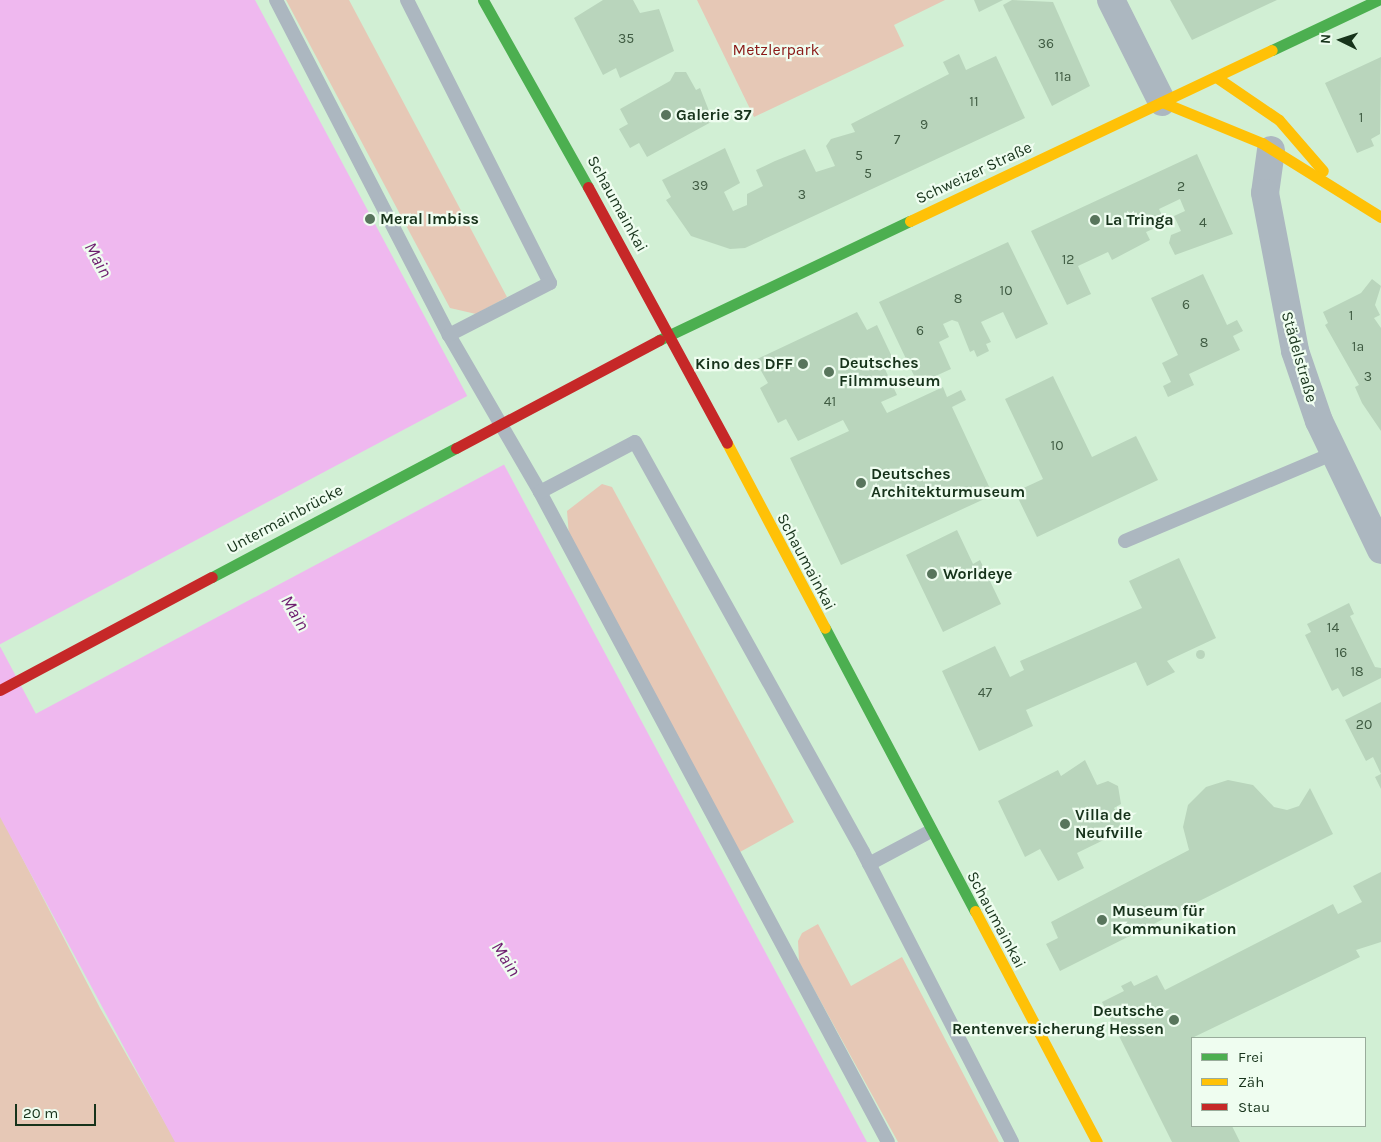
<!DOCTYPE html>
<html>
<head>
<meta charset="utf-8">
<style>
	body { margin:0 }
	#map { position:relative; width:1381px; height:1142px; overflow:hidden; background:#d1efd4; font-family:Karla,sans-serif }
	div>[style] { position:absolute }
	.green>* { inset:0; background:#e6c8b6 }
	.water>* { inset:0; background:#efb8ef }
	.pier>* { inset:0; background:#d1efd4; transform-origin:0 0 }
	.building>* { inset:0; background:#b9d5bc }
	.round { border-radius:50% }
	.lane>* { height:14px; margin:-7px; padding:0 7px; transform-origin:7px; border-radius:7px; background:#acb7c0 }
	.street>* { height:28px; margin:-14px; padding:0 14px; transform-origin:14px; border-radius:14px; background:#acb7c0 }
	.fast>* { height:11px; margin:-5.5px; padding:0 5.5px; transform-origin:5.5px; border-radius:5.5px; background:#4caf50 }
	.slow>* { height:11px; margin:-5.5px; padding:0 5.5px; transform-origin:5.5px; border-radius:5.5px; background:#ffc107 }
	.jam>* { height:11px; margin:-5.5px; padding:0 5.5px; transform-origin:5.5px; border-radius:5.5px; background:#c62828 }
	.dots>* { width:14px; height:14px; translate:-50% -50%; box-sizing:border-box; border:2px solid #effdf0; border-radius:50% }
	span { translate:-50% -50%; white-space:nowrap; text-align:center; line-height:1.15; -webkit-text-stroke:4.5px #effdf0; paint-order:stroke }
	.number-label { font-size:14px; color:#405c43 }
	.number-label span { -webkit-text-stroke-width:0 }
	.park-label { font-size:16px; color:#8a1816 }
	.poi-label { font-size:16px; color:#17331b; font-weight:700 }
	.left { translate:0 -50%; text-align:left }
	.right { translate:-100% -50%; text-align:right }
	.street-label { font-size:16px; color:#17331b }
	.water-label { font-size:18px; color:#6e1e6f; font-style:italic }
	.legend { position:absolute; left:1191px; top:1037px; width:175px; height:90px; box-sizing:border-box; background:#effdf0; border:1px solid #99ac9b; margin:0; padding:6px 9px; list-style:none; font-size:15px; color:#17331b }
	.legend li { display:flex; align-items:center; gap:10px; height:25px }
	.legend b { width:25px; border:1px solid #99ac9b }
	.north { position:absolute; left:1316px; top:15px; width:50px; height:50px; -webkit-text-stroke:4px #effdf0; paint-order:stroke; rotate:274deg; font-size:14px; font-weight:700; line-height:20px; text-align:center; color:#17331b }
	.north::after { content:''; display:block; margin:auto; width:18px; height:22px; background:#17331b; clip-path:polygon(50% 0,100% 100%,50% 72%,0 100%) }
	.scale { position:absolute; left:15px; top:1104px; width:81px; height:22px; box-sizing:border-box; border:2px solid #17331b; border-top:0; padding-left:6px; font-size:15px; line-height:18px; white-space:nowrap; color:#17331b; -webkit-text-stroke:4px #effdf0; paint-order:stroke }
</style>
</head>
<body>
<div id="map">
	<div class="green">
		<div style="clip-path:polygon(286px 0,349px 0,507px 297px,476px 314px,450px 308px)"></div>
		<div style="clip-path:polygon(697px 0,945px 0,894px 25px,904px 46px,754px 117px)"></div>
		<div style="clip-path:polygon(602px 484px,612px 487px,794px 822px,740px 852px,569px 536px,567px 511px)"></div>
		<div style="clip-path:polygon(0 815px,100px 1008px,176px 1142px,0 1142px)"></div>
		<div style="clip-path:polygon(818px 924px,851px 986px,902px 957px,999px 1142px,898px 1142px,799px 962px,798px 941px,802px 933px)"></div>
	</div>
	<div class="water">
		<div style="clip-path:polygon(0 0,255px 0,867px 1142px,175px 1142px,0 817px)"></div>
	</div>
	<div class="pier">
		<div style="left:469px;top:395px;width:78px;height:532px;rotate:62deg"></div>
	</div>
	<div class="building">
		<div style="clip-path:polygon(603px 0,633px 0,640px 13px,659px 9px,674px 51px,620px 78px,616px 68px,603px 75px,574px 18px)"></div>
		<div style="clip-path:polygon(974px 0,1003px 0,979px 12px)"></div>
		<div style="clip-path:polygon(1012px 0,1053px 2px,1090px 86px,1052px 106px,1003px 5px)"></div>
		<div style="clip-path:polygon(1170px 0,1277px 0,1192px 40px)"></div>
		<div style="clip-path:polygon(959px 54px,966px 70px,996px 56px,1025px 118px,745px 248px,730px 249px,691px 236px,666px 200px,671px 197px,662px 180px,725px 148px,740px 183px,724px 192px,733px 211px,747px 205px,747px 194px,763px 186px,756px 170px,775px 161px,805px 149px,816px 172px,835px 166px,826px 146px,831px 139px,855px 132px,851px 124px,949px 74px,943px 62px)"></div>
		<div style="clip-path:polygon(1381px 57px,1380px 134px,1371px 139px,1374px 146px,1357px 153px,1325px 83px)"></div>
		<div style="clip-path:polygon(675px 72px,686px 72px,696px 90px,700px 88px,713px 121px,647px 157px,639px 143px,630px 148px,619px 129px,628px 124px,620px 109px,670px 81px)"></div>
		<div style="clip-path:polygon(1197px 154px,1233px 234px,1175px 255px,1169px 243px,1171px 235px,1181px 231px,1174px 216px,1185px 211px,1180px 199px,1159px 209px,1163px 217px,1150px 223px,1153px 229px,1146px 232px,1150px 240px,1112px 260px,1108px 252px,1078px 266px,1091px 294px,1067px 305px,1031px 231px)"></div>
		<div style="clip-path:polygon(1008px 242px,1048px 324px,1016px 339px,1003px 312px,981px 322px,991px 342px,986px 344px,989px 351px,977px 357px,974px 350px,970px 352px,958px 322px,952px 320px,943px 324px,949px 337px,939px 342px,951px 369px,918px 384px,879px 302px)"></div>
		<div style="clip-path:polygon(1203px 274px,1227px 325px,1237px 320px,1243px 331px,1233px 336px,1240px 350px,1189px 374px,1194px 385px,1168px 397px,1163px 386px,1171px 382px,1162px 363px,1178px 355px,1151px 298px)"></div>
		<div style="clip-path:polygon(1372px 279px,1381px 286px,1375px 305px,1380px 315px,1374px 318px,1381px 328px,1381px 431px,1362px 403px,1355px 387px,1359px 385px,1325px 325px,1328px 323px,1323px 312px,1361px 293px)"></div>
		<div style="clip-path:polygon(857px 312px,867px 330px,877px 325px,894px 361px,884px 367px,897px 395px,881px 402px,887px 413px,943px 387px,947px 397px,961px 390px,966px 400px,952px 407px,993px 495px,841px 565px,790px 458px,849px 431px,843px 420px,798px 441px,786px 419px,778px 423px,760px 388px,768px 383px,755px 360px)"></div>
		<div style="clip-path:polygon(1053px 376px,1092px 457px,1136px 436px,1158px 480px,1037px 537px,1015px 492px,1043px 479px,1005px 399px)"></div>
		<div style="clip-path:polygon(957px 530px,973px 564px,980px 560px,1001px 604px,943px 632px,906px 555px)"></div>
		<div style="clip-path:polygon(1179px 558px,1216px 638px,1167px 661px,1175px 672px,1147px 686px,1136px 662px,1026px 710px,1033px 726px,979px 751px,942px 671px,995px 646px,1010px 677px,1024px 670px,1020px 661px,1142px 608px,1129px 581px)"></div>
		<div style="clip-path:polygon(1349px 603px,1354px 614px,1350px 616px,1375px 667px,1381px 668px,1381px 678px,1343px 697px,1338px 688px,1332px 691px,1305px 635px,1311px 632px,1307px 624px)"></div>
		<div class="round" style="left:1195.5px;top:649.5px;width:9px;height:9px"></div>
		<div style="clip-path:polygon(1381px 702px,1381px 789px,1375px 777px,1381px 774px,1373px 757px,1366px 761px,1345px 720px)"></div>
		<div style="clip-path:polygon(1085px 760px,1097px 785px,1108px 781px,1118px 786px,1121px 804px,1114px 808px,1121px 819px,1118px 833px,1077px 853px,1084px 868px,1058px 881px,1040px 849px,1025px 857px,998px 801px,1058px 770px,1061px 776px)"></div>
		<div style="clip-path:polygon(1228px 780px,1253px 785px,1274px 807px,1287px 810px,1299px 806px,1310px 788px,1333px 834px,1060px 971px,1046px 944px,1058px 938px,1051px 922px,1189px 850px,1183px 827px,1188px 805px,1206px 787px)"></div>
		<div style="clip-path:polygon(1381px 872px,1381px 942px,1356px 950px,1360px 957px,1192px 1038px,1192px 1126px,1232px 1126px,1240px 1142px,1172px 1142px,1102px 1002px,1124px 991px,1121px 986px,1131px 981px,1134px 986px,1157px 975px,1165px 990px,1333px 904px,1338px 914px,1362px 902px,1353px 886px)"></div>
	</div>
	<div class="lane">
		<div style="left:276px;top:0;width:377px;rotate:62.7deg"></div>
		<div style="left:449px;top:335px;width:181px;rotate:59.9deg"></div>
		<div style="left:540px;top:492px;width:737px;rotate:61.84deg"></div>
		<div style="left:407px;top:0;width:317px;rotate:63.2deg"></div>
		<div style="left:550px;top:283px;width:114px;rotate:152.8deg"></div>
		<div style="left:540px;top:492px;width:107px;rotate:-27.8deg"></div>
		<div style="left:635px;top:442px;width:469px;rotate:60.9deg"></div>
		<div style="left:863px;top:852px;width:326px;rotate:62.8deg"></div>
		<div style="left:1125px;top:541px;width:227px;rotate:-22.8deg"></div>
		<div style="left:869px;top:864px;width:70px;rotate:-28deg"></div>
	</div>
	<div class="street">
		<div style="left:1111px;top:0;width:114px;rotate:63.4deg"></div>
		<div style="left:1271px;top:150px;width:43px;rotate:97.9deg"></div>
		<div style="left:1265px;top:193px;width:161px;rotate:79.2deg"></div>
		<div style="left:1295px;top:351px;width:74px;rotate:71.1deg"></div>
		<div style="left:1319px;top:421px;width:143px;rotate:64.3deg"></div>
	</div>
	<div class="fast">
		<div style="left:483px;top:0;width:214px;rotate:60.7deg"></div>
		<div style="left:1272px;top:50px;width:117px;rotate:-25.3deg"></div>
		<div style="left:659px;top:340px;width:278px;rotate:-25.4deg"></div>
		<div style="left:212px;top:577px;width:276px;rotate:-27.9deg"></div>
		<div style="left:825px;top:628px;width:320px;rotate:62.1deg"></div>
	</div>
	<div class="slow">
		<div style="left:1216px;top:77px;width:76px;rotate:34.3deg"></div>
		<div style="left:1279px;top:120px;width:67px;rotate:49.2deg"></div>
		<div style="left:1162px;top:102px;width:108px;rotate:22.3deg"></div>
		<div style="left:1262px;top:143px;width:140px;rotate:31.9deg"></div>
		<div style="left:910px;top:221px;width:400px;rotate:-25.3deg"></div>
		<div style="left:727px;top:443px;width:209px;rotate:62.1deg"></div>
		<div style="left:975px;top:911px;width:261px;rotate:62.2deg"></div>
	</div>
	<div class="jam">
		<div style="left:588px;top:187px;width:291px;rotate:61.5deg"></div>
		<div style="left:456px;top:448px;width:230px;rotate:-28deg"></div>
		<div style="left:0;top:690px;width:240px;rotate:-28.1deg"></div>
	</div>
	<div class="dots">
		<div style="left:666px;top:115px;background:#58755c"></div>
		<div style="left:370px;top:219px;background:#58755c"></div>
		<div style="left:1095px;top:220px;background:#58755c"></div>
		<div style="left:803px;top:364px;background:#58755c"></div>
		<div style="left:829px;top:372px;background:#58755c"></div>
		<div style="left:861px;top:483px;background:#58755c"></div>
		<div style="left:932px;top:574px;background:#58755c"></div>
		<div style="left:1065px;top:824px;background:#58755c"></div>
		<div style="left:1102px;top:920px;background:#58755c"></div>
		<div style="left:1174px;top:1020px;background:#58755c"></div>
	</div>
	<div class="number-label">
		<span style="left:626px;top:39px">35</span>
		<span style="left:1046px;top:44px">36</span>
		<span style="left:1063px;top:77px">11a</span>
		<span style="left:974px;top:102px">11</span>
		<span style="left:1361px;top:118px">1</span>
		<span style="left:924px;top:125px">9</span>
		<span style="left:897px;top:140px">7</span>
		<span style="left:859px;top:156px">5</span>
		<span style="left:868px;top:174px">5</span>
		<span style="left:700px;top:186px">39</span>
		<span style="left:1181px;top:187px">2</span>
		<span style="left:802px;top:195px">3</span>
		<span style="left:1203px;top:223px">4</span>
		<span style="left:1068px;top:260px">12</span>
		<span style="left:1006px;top:291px">10</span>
		<span style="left:958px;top:299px">8</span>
		<span style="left:1186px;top:305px">6</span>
		<span style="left:1351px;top:316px">1</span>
		<span style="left:920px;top:331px">6</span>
		<span style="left:1204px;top:343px">8</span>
		<span style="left:1358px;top:347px">1a</span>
		<span style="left:1368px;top:377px">3</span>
		<span style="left:830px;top:402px">41</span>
		<span style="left:1057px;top:446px">10</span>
		<span style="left:1333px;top:628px">14</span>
		<span style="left:1341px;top:653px">16</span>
		<span style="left:1357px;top:672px">18</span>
		<span style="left:985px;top:693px">47</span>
		<span style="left:1364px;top:725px">20</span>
	</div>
	<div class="park-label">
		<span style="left:776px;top:50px">Metzlerpark</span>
	</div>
	<div class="poi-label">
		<span class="left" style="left:676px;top:115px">Galerie 37</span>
		<span class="left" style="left:380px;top:219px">Meral Imbiss</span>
		<span class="left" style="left:1105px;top:220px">La Tringa</span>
		<span class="left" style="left:839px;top:372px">Deutsches<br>Filmmuseum</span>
		<span class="right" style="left:793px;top:364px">Kino des DFF</span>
		<span class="left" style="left:871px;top:483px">Deutsches<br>Architekturmuseum</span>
		<span class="left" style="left:943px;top:574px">Worldeye</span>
		<span class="left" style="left:1075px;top:824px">Villa de<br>Neufville</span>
		<span class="left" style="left:1112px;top:920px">Museum für<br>Kommunikation</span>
		<span class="right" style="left:1164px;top:1020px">Deutsche<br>Rentenversicherung Hessen</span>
	</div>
	<div class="street-label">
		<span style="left:974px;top:173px;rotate:-25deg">Schweizer Straße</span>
		<span style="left:617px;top:204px;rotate:61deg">Schaumainkai</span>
		<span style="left:1299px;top:357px;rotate:74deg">Städelstraße</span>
		<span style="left:285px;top:519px;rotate:-28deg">Untermainbrücke</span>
		<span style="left:806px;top:562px;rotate:62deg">Schaumainkai</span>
		<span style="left:996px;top:920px;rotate:62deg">Schaumainkai</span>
	</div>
	<div class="water-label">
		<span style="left:98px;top:260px;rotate:61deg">Main</span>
		<span style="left:295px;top:613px;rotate:59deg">Main</span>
		<span style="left:506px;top:959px;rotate:57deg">Main</span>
	</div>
	<ul class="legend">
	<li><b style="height:6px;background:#4caf50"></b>Frei</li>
	<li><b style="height:6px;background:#ffc107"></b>Zäh</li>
	<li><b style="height:6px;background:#c62828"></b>Stau</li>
	</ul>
	<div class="north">N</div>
	<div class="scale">20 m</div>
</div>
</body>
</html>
